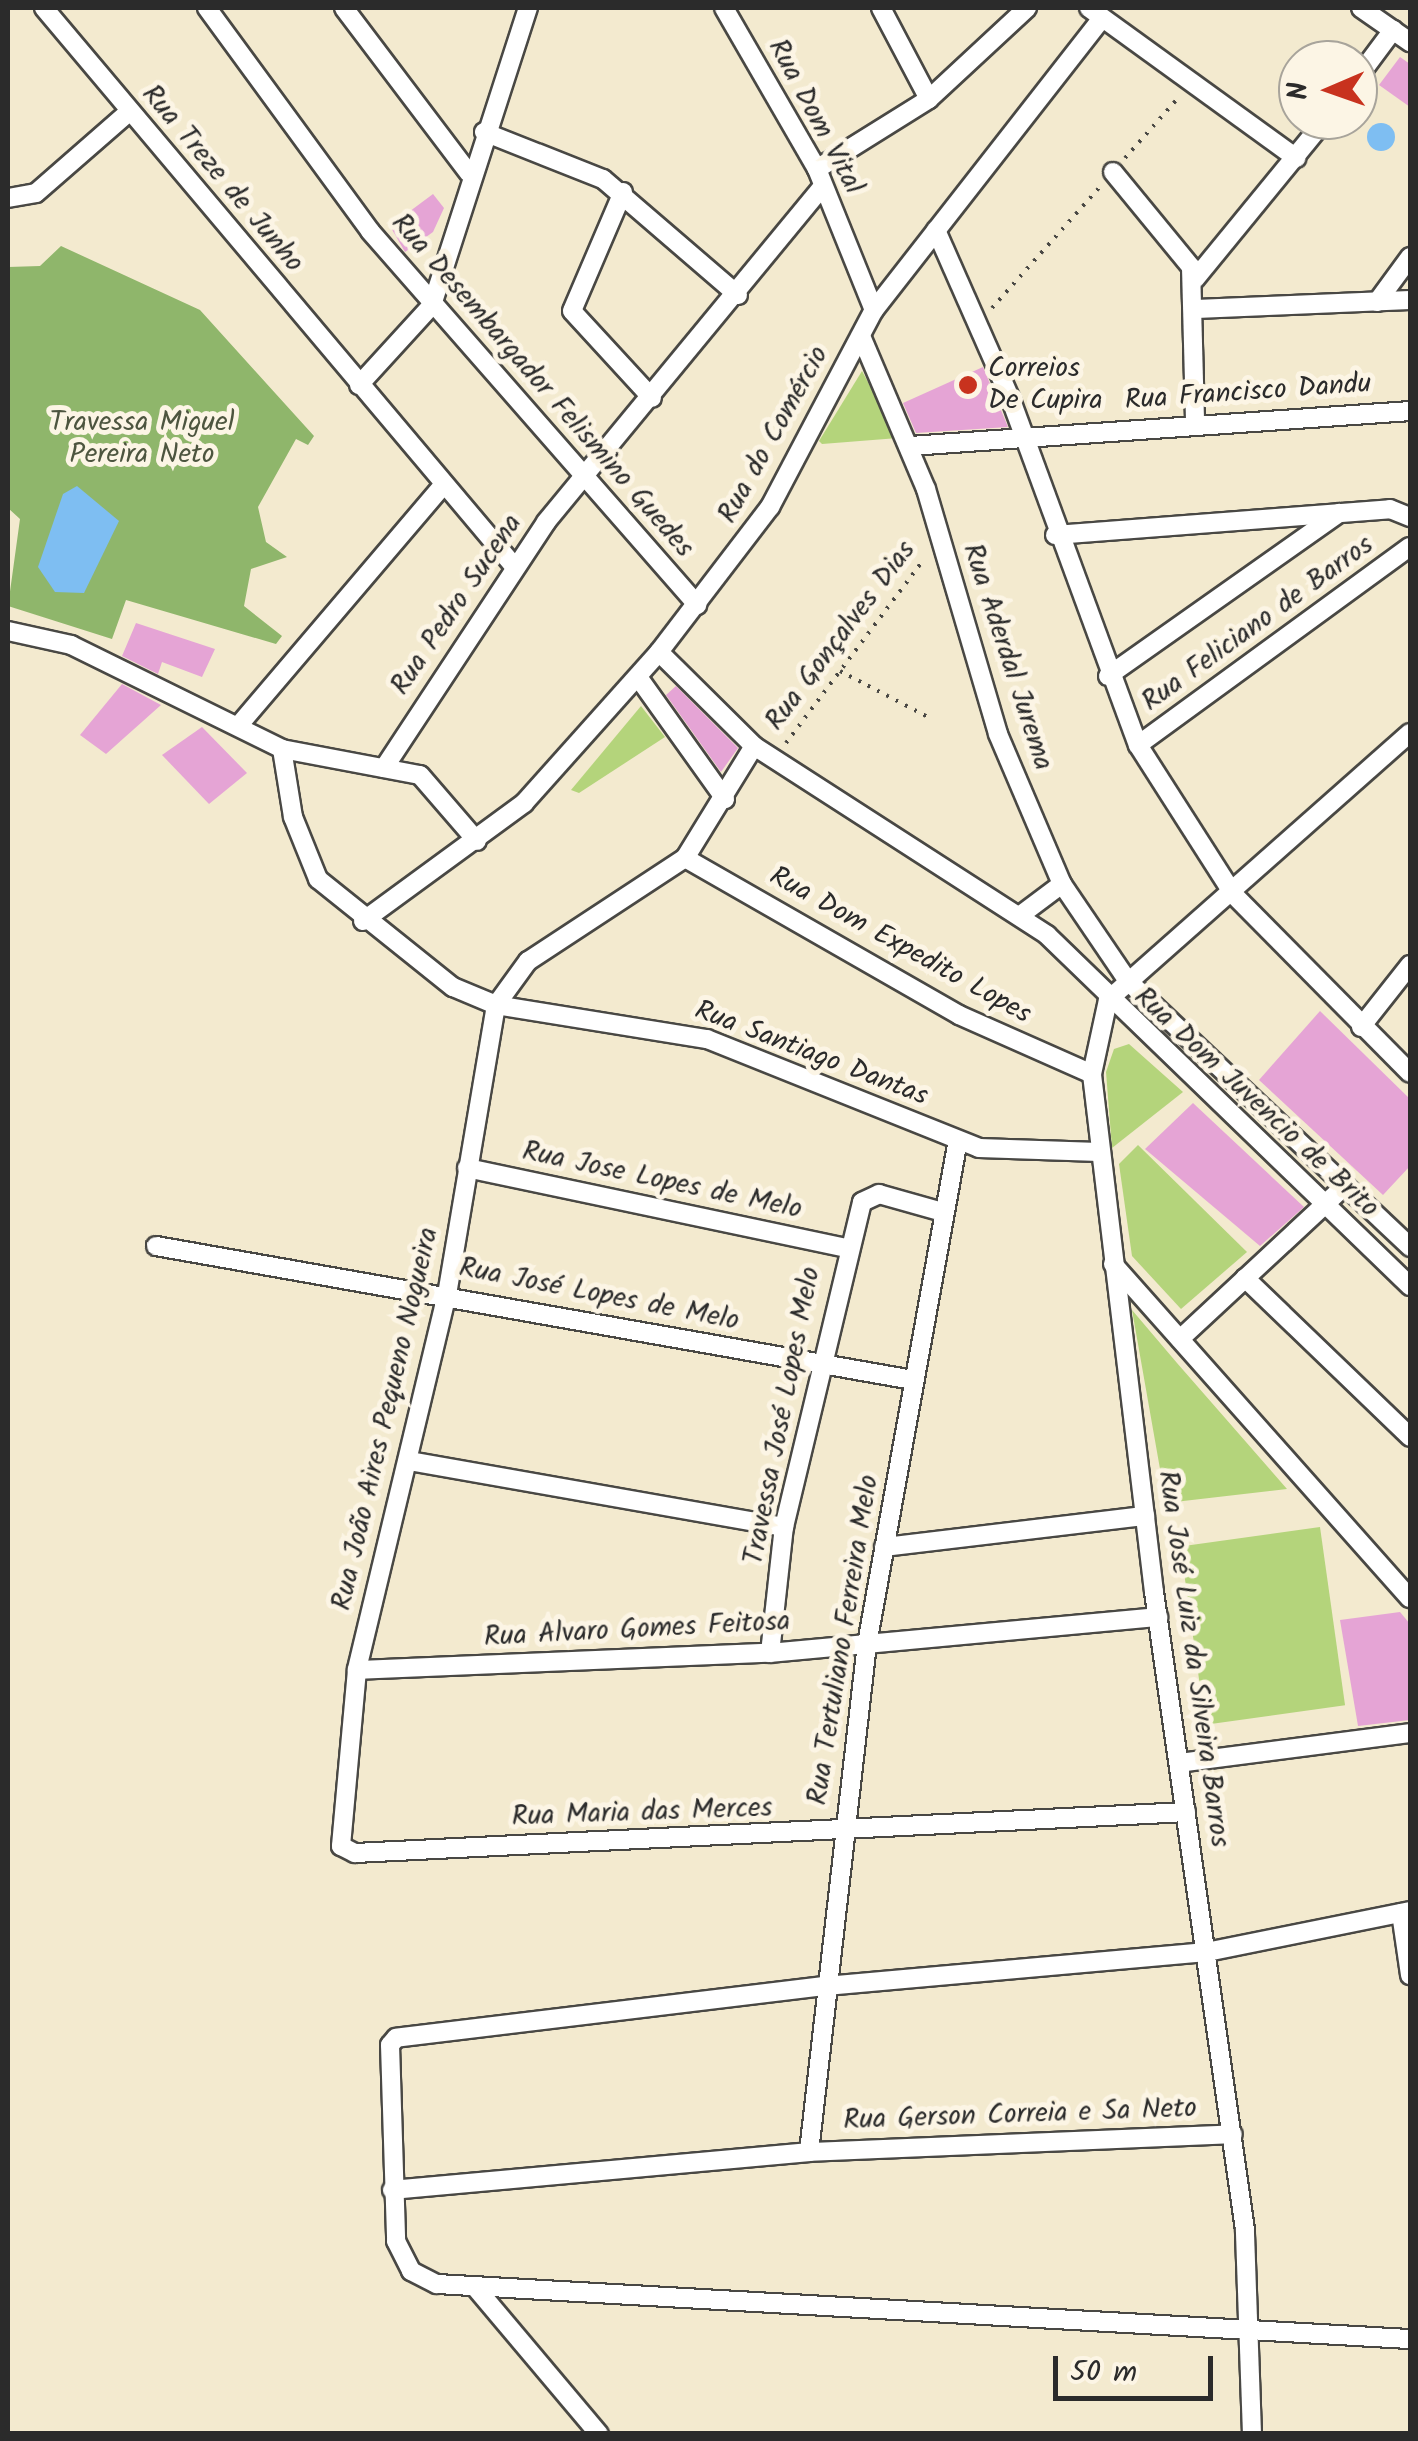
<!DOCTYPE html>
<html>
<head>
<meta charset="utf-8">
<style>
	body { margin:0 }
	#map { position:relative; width:1418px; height:2441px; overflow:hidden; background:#f3eacf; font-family:Kalam,sans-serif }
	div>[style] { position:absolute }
	.green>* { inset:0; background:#b4d47b; transform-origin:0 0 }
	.forest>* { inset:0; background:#8fb66b }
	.water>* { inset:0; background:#7ebef2 }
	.round { border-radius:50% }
	.building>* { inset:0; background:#e5a4d5 }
	.path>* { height:4px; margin-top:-2px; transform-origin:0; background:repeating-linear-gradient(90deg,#494844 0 2.5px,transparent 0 10.5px) }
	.roads { filter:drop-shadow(2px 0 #494844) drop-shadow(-2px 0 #494844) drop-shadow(0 2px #494844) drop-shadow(0 -2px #494844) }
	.street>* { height:18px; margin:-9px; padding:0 9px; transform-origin:9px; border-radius:9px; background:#fff }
	.dots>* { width:28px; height:28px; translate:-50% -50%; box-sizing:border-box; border:5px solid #fcf5e5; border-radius:50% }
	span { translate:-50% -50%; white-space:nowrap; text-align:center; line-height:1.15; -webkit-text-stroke:10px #fcf5e5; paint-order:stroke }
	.street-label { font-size:28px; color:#2b2b2b }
	.poi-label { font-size:28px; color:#2b2b2b }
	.left { translate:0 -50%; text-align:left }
	.park-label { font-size:28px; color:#4d553f }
	.frame { position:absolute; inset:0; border:10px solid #2b2b2b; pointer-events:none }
	.north { position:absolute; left:1278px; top:40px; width:100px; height:100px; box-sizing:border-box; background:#fcf5e5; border:2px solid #a8a49b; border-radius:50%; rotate:268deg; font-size:28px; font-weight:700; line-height:40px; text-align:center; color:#2b2b2b }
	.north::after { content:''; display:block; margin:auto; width:35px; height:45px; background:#c8321e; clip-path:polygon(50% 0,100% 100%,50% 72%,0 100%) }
	.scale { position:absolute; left:1053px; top:2356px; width:160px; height:45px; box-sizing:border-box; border:5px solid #2b2b2b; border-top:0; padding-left:12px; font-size:30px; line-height:35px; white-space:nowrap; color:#2b2b2b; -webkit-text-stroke:8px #fcf5e5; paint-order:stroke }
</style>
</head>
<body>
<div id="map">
	<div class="green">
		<div style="clip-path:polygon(862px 371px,898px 438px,822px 444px,819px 441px)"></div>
		<div style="clip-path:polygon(641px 706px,665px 737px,579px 793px,571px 790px)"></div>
		<div style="clip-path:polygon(1129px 1044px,1183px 1092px,1112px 1148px,1106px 1072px,1114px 1049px)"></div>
		<div style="clip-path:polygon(1138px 1145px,1247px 1252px,1181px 1309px,1132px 1256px,1119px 1164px)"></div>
		<div style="clip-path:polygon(1132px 1310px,1177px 1363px,1287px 1489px,1166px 1503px)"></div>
		<div style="left:1320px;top:1527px;width:180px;height:141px;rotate:82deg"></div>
	</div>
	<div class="forest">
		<div style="clip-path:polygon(61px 246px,200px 310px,314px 436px,308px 445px,296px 439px,258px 507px,266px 542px,287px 557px,251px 569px,244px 606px,282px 636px,276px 644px,126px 600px,112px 639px,8px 606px,20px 519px,8px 508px,8px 267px,40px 266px)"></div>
	</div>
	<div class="water">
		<div class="round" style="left:1367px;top:123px;width:28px;height:28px"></div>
		<div style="clip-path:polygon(77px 486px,119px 521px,84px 593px,55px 592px,38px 567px,63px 494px)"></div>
	</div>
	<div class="building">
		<div style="clip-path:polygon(1400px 57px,1410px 64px,1410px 107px,1379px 85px)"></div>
		<div style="clip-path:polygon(433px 194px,444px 208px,433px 232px,405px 252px,390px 226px)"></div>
		<div style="clip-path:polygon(983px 367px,1008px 427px,916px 433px,903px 403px)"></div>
		<div style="clip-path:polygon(136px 623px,215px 649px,202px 677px,162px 662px,158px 674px,122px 656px)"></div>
		<div style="clip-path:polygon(122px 684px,161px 705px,106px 754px,80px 735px)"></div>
		<div style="clip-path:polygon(676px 686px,738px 748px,721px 772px,666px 695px)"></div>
		<div style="clip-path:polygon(202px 727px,247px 773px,209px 804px,162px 755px)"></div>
		<div style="clip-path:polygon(1320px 1011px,1410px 1099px,1410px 1166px,1383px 1195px,1259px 1080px)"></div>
		<div style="clip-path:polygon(1193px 1103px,1304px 1207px,1260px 1246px,1145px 1149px)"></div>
		<div style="clip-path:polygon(1400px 1612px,1410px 1624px,1410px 1720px,1358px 1726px,1340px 1620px)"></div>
	</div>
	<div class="path">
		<div style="left:1125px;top:158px;width:80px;rotate:-48.5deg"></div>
		<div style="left:992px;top:308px;width:161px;rotate:-48.3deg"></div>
		<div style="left:840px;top:671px;width:104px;rotate:27.6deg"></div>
		<div style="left:786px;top:743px;width:230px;rotate:-53.1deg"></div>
	</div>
	<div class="roads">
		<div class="street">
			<div style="left:44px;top:8px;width:728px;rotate:49.9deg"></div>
			<div style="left:207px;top:8px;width:276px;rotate:53.8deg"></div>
			<div style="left:370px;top:231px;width:497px;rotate:48.8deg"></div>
			<div style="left:344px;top:8px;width:207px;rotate:52.9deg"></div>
			<div style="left:724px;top:8px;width:186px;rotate:60deg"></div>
			<div style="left:817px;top:169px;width:152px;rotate:68deg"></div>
			<div style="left:881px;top:8px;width:103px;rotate:62.2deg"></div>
			<div style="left:1089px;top:8px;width:256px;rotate:35.9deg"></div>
			<div style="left:1361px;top:8px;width:60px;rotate:34.8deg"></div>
			<div style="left:1358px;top:77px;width:59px;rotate:-53.3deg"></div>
			<div style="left:484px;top:132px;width:128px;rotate:21.6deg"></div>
			<div style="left:603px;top:179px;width:178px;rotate:40.7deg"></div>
			<div style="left:817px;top:169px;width:132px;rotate:-32deg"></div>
			<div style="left:929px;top:99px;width:134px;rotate:-42.9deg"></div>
			<div style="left:1113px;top:172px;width:123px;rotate:50.6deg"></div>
			<div style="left:1191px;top:267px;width:157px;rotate:88.5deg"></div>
			<div style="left:623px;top:192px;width:129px;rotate:113.2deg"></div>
			<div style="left:572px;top:311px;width:118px;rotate:47.4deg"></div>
			<div style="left:8px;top:198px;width:28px;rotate:-10deg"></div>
			<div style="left:36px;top:193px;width:123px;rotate:-41.1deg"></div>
			<div style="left:936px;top:230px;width:186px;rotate:66.2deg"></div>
			<div style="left:1011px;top:400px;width:368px;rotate:69.8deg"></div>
			<div style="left:1138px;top:745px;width:178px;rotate:57.4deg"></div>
			<div style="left:1234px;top:895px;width:250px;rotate:45.3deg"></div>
			<div style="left:1195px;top:279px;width:205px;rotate:-50.7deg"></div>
			<div style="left:1377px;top:302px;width:56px;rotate:-53.7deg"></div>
			<div style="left:1196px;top:309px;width:214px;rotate:-2.4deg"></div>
			<div style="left:861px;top:336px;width:166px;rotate:67deg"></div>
			<div style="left:926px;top:489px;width:255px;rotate:73.6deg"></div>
			<div style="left:998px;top:734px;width:163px;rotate:66.9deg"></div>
			<div style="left:1062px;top:884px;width:117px;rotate:55.8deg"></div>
			<div style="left:1128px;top:981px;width:388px;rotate:43.3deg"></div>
			<div style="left:359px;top:385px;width:108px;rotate:-47.6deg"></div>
			<div style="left:432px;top:305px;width:312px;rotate:-72.1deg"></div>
			<div style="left:910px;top:446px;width:501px;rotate:-4deg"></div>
			<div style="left:1055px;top:535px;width:336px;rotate:-4.4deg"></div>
			<div style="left:1390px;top:509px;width:22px;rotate:22deg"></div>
			<div style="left:8px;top:631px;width:65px;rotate:12.5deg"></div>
			<div style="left:71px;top:645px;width:235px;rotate:26.2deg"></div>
			<div style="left:282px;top:749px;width:140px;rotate:10.7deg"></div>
			<div style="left:420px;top:775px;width:87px;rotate:49.2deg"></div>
			<div style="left:659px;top:652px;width:134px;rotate:44.7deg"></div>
			<div style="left:754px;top:746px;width:349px;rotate:32.8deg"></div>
			<div style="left:1047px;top:935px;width:505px;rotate:44.04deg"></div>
			<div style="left:1108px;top:676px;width:283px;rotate:-35.2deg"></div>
			<div style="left:638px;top:677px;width:150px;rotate:54.5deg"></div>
			<div style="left:239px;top:725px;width:316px;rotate:-49.6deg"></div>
			<div style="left:1138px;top:745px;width:336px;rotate:-36.1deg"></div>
			<div style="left:754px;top:746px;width:132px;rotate:121.6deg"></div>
			<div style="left:685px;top:858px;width:188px;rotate:146.7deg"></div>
			<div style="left:528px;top:961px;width:54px;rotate:126deg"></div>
			<div style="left:496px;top:1005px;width:293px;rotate:99.6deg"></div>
			<div style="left:447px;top:1294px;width:387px;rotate:103.5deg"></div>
			<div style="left:357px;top:1670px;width:177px;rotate:95.2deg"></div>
			<div style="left:341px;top:1846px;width:16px;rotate:27deg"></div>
			<div style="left:355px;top:1853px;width:832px;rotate:-2.82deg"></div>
			<div style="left:282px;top:749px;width:69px;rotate:80.8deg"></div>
			<div style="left:293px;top:817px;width:67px;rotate:68deg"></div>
			<div style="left:318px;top:879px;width:173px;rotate:38.7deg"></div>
			<div style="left:453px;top:987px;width:47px;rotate:22.7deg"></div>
			<div style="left:496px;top:1005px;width:214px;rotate:9.2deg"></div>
			<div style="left:707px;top:1039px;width:293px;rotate:21.8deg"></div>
			<div style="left:979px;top:1148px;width:120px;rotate:1.9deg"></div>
			<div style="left:384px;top:768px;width:295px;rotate:-56.6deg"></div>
			<div style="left:546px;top:522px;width:435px;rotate:-50.5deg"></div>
			<div style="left:685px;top:858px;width:316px;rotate:29.8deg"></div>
			<div style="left:959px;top:1015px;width:145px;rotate:23.9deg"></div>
			<div style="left:1022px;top:914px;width:50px;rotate:-36.9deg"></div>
			<div style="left:363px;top:921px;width:200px;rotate:-36.2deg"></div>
			<div style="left:524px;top:803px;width:203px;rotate:-48.2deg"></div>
			<div style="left:659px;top:652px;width:183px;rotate:-52.6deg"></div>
			<div style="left:770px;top:507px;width:223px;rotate:-62.2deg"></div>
			<div style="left:874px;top:310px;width:370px;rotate:-52deg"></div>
			<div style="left:1361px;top:1027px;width:79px;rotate:-51.7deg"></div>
			<div style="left:467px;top:1168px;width:386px;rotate:11.9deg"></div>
			<div style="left:156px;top:1246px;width:769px;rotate:10.04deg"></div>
			<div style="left:1113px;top:1264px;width:447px;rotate:48.4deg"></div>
			<div style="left:1245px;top:1278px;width:229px;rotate:43.9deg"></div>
			<div style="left:1180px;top:1339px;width:226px;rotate:-42.9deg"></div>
			<div style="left:409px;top:1461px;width:381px;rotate:10deg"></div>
			<div style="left:884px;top:1547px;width:263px;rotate:-6.8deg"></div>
			<div style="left:770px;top:1653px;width:127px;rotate:-83.7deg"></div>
			<div style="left:784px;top:1527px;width:334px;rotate:-76.5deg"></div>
			<div style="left:862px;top:1202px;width:19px;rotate:-25deg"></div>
			<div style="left:879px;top:1194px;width:66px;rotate:15.7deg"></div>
			<div style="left:357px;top:1670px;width:413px;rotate:-2.4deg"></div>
			<div style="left:770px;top:1653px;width:390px;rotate:-5.3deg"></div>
			<div style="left:1179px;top:1763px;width:233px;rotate:-7.4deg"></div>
			<div style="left:1410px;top:1911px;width:208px;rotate:168.6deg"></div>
			<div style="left:1206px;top:1952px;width:384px;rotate:174.9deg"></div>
			<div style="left:824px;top:1986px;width:431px;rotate:173.1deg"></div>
			<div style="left:396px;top:2038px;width:9px;rotate:131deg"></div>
			<div style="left:390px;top:2045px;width:196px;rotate:88.2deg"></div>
			<div style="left:396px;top:2241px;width:34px;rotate:63deg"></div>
			<div style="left:411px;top:2271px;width:29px;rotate:27deg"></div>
			<div style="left:437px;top:2284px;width:975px;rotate:3.24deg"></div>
			<div style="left:1401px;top:1913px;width:63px;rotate:81.7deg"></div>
			<div style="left:809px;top:2152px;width:511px;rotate:-83.49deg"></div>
			<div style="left:867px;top:1644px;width:512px;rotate:-79.77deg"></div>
			<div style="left:392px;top:2190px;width:419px;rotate:-5.2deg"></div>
			<div style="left:809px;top:2152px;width:424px;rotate:-2.4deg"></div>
			<div style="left:476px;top:2288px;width:191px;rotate:49.9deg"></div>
			<div style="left:1252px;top:2434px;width:204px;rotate:-92deg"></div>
			<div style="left:1245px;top:2230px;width:644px;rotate:-98.12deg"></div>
			<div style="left:1154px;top:1592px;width:522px;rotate:-96.83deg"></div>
			<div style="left:1092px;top:1074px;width:76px;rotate:-77.8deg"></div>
			<div style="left:1108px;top:1000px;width:403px;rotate:-41.5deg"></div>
		</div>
	</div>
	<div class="dots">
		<div style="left:968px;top:385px;background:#c8321e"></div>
	</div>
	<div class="street-label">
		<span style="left:815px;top:117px;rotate:62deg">Rua Dom Vital</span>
		<span style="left:222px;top:179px;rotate:50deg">Rua Treze de Junho</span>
		<span style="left:542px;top:386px;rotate:49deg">Rua Desembargador Felismino Guedes</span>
		<span style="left:1248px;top:393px;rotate:-4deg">Rua Francisco Dandu</span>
		<span style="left:774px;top:435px;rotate:-61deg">Rua do Comércio</span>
		<span style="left:457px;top:605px;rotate:-56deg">Rua Pedro Sucena</span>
		<span style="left:1258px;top:624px;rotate:-36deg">Rua Feliciano de Barros</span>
		<span style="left:841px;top:636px;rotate:-53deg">Rua Gonçalves Dias</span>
		<span style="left:1007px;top:657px;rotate:72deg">Rua Aderdal Jurema</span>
		<span style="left:900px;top:946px;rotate:29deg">Rua Dom Expedito Lopes</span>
		<span style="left:811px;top:1054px;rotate:21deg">Rua Santiago Dantas</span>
		<span style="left:1256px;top:1103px;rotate:43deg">Rua Dom Juvencio de Brito</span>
		<span style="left:662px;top:1181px;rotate:12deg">Rua Jose Lopes de Melo</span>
		<span style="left:599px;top:1295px;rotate:11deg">Rua José Lopes de Melo</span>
		<span style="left:783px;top:1416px;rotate:-79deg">Travessa José Lopes Melo</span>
		<span style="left:386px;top:1419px;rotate:-77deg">Rua João Aires Pequeno Nogueira</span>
		<span style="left:637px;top:1630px;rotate:-3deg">Rua Alvaro Gomes Feitosa</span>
		<span style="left:844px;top:1640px;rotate:-81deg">Rua Tertuliano Ferreira Melo</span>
		<span style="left:1193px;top:1659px;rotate:82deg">Rua José Luiz da Silveira Barros</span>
		<span style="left:642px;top:1813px;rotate:-2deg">Rua Maria das Merces</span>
		<span style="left:1020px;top:2115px;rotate:-2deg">Rua Gerson Correia e Sa Neto</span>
	</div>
	<div class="poi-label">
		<span class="left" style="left:988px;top:385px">Correios<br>De Cupira</span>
	</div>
	<div class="park-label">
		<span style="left:142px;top:439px">Travessa Miguel<br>Pereira Neto</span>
	</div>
	<div class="frame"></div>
	<div class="north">N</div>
	<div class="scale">50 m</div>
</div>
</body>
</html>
